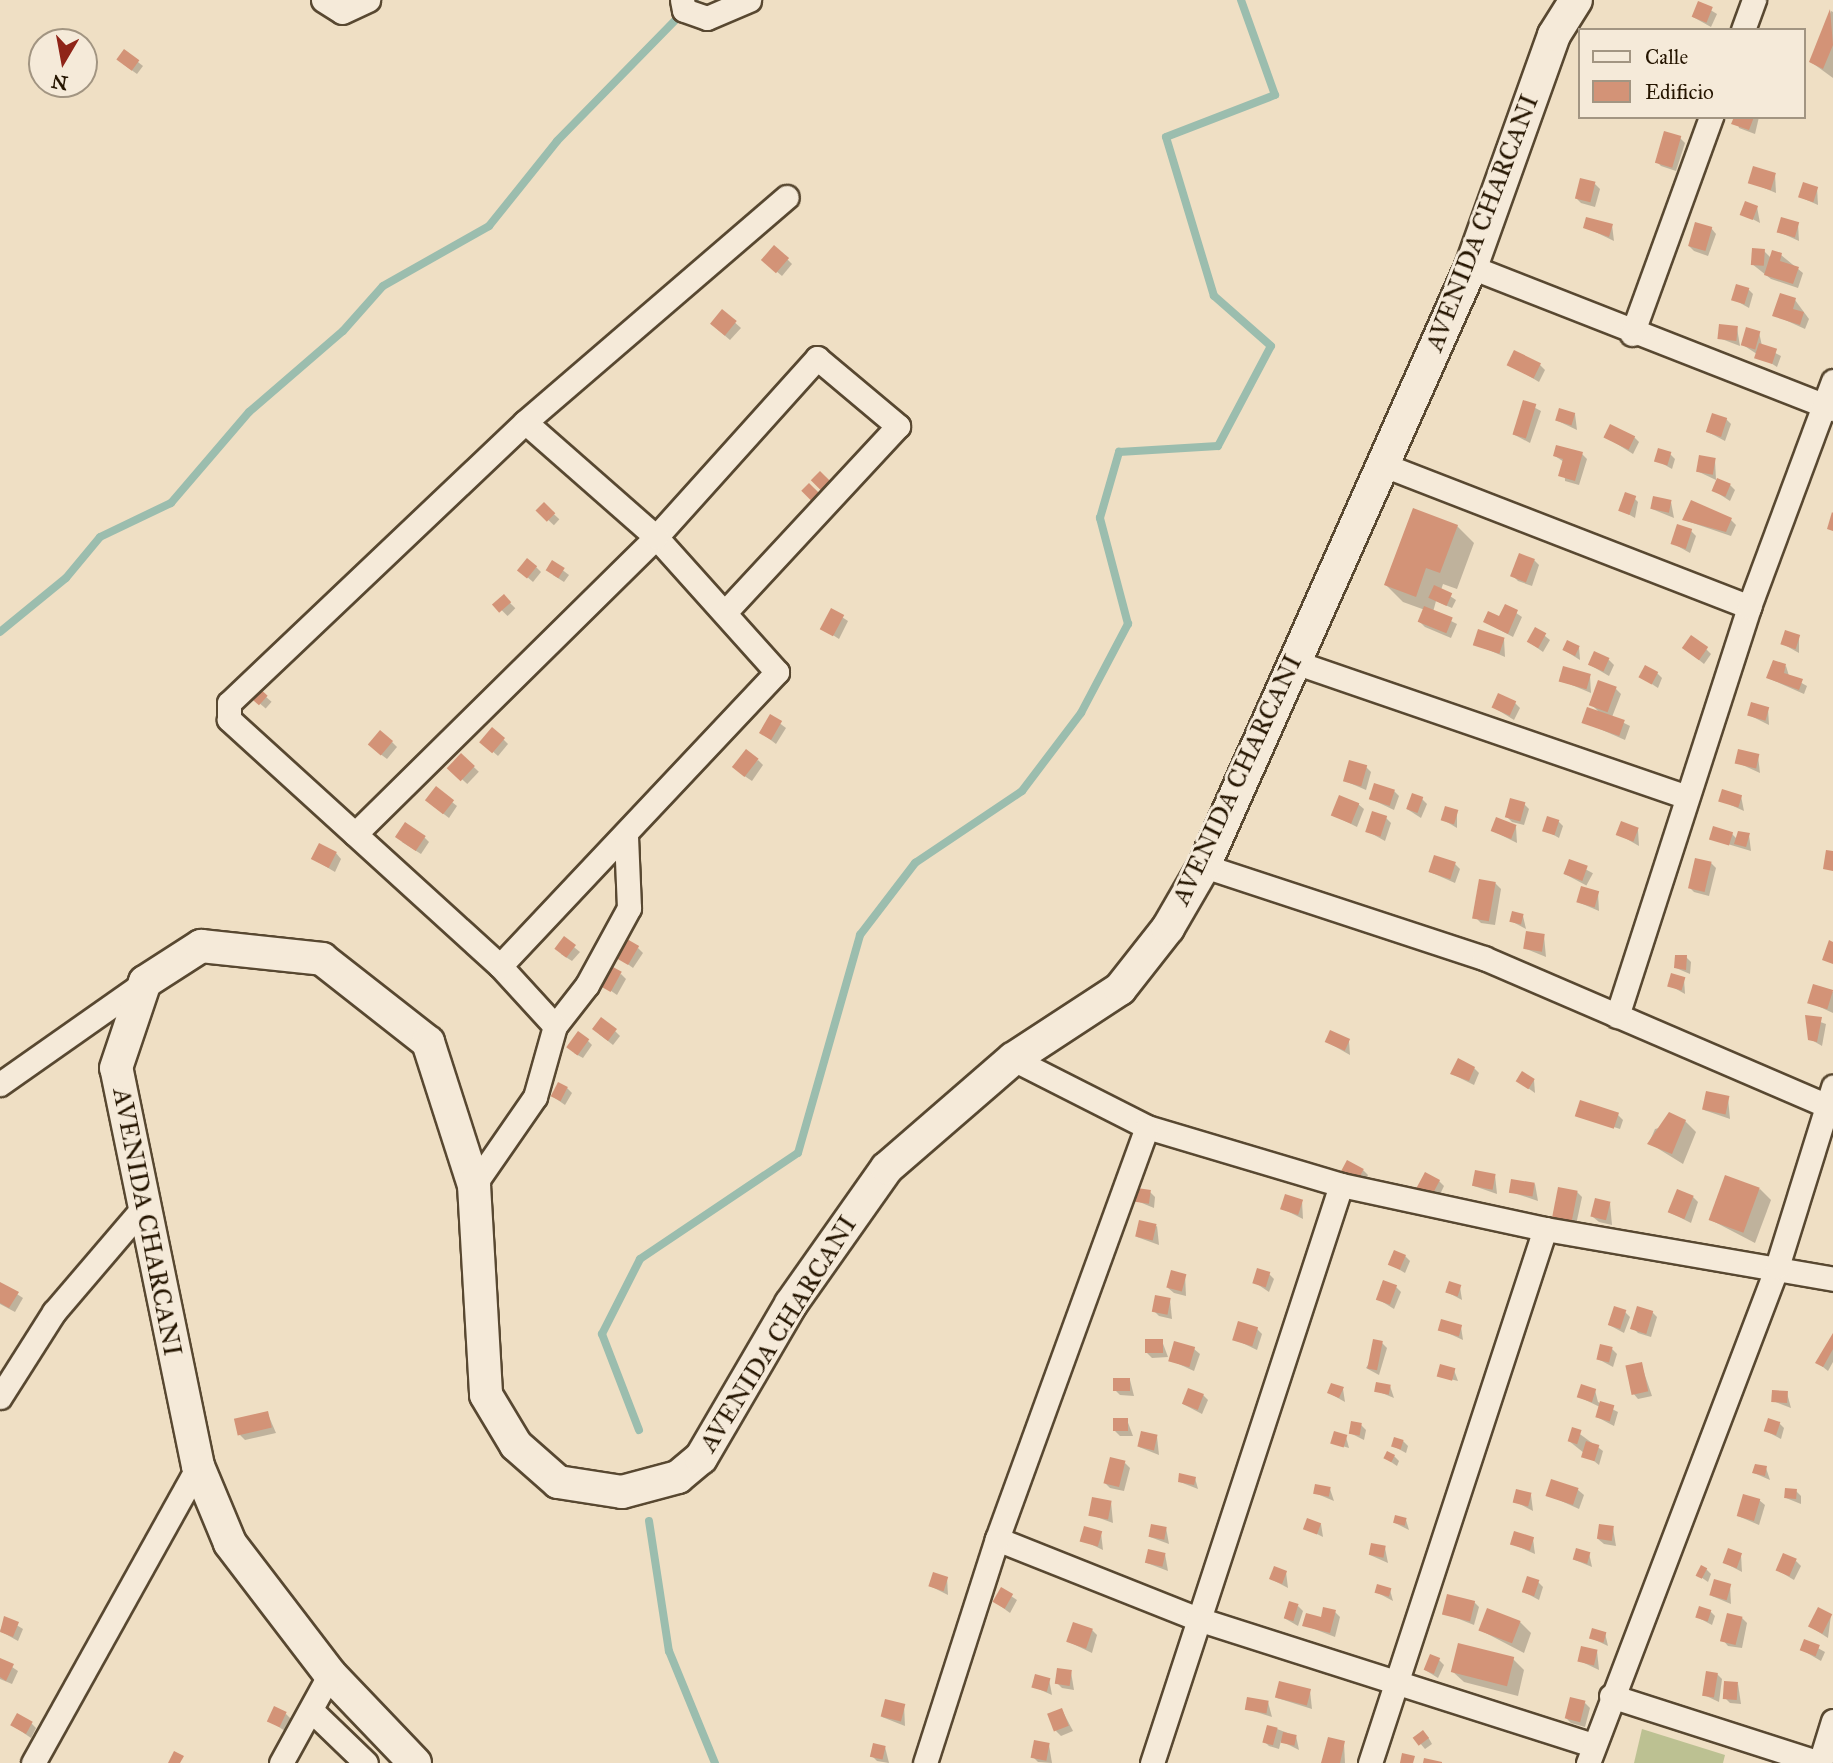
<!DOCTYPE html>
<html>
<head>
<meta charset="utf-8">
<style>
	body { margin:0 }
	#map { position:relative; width:1833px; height:1763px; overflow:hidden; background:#efdfc4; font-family:"IM FELL Great Primer",serif }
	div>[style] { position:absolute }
	.green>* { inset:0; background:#bcc192 }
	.shadow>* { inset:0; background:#0003; transform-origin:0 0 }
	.stream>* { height:8px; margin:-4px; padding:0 4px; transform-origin:4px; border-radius:4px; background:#9bbdae }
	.building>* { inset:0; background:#d39377; transform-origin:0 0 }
	.roads { filter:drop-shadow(2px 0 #584831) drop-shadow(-2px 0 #584831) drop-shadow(0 2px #584831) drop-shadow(0 -2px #584831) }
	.street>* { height:23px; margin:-11.5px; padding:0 11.5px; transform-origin:11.5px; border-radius:11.5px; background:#f5ead9 }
	.secondary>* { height:32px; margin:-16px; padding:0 16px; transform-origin:16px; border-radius:16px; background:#f5ead9 }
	span { translate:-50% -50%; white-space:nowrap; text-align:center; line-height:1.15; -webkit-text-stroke:6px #f5ead9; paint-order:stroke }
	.street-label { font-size:26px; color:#251500 }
	.legend { position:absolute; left:1578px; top:28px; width:228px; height:91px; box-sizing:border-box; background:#f5ead9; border:2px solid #a29582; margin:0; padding:9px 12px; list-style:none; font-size:21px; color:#251500 }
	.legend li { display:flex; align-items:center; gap:14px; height:35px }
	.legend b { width:35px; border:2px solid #a29582 }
	.north { position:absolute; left:28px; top:28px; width:70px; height:70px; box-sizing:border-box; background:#f5ead9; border:2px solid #a29582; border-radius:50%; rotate:190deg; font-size:19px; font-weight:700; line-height:28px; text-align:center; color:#251500 }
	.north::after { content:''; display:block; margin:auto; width:24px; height:32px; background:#8f2418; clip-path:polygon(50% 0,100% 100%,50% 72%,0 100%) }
</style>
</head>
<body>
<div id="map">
	<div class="green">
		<div style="clip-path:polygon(1642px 1729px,1725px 1755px,1723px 1763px,1634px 1763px)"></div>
	</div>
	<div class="shadow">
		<div style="clip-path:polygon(1699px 3px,1717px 14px,1711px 27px,1693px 17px)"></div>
		<div style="clip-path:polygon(1831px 11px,1833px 12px,1833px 78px,1811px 62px)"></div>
		<div style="clip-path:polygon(124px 51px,143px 66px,137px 74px,123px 64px)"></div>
		<div style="clip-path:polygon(1736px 117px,1759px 117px,1755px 134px,1739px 128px)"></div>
		<div style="clip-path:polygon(1680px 138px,1685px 143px,1676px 171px,1661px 166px,1656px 161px)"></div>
		<div style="clip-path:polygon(1775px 174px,1776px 193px,1750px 182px)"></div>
		<div style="clip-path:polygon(1595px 184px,1600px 189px,1595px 207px,1581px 203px,1576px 198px)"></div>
		<div style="clip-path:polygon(1817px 188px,1818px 205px,1800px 197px)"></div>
		<div style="clip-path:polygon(1757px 207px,1760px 223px,1743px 214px)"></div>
		<div style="clip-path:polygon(1798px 224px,1799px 241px,1779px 232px)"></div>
		<div style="clip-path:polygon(1612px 225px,1614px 241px,1585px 227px)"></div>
		<div style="clip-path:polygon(1711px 228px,1716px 234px,1708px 256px,1694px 251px,1689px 246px)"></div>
		<div style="clip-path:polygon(1764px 251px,1771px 258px,1781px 255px,1803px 273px,1798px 288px,1771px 279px,1752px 264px)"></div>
		<div style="clip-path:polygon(787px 259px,792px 264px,782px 276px,769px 265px)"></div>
		<div style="clip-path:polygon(1748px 289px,1753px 294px,1749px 308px,1733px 299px)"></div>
		<div style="clip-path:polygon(1795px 300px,1809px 319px,1805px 329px,1774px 315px)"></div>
		<div style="clip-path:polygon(722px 311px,741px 328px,730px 340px,717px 329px)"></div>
		<div style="clip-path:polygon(1737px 328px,1740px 346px,1719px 338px)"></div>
		<div style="clip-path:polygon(1759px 332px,1762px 346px,1781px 356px,1777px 367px,1743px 345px)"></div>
		<div style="clip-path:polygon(1509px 364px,1540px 365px,1545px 370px,1539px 382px)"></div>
		<div style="clip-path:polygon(1524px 402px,1541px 411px,1530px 443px,1513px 434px)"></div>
		<div style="clip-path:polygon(1575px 414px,1577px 430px,1558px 421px)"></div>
		<div style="clip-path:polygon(1726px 419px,1731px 424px,1725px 441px,1708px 432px)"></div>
		<div style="clip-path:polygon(1606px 437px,1634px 437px,1639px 442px,1633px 454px)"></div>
		<div style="clip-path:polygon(1582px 454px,1587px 459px,1579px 485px,1565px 481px,1564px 462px,1555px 456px)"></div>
		<div style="clip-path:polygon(1670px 454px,1675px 459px,1672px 469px,1656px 460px)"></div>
		<div style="clip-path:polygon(1715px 460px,1716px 480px,1697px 471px)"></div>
		<div style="clip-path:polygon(1730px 485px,1735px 490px,1730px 501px,1713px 490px)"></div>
		<div style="clip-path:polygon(1633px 497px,1638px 502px,1635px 518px,1621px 510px)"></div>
		<div style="clip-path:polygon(1671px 502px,1674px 518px,1652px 509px)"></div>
		<div style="left:544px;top:505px;width:21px;height:8px;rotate:43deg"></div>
		<div style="clip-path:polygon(1684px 520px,1731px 520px,1736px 525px,1731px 536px)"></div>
		<div style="clip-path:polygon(1457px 526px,1474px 543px,1457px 589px,1443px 584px,1441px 590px,1456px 600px,1452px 608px,1436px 601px,1433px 612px,1457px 624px,1451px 638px,1425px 627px,1420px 622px,1425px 610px,1403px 602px,1386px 585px)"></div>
		<div style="clip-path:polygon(1691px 531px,1696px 536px,1690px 553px,1672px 543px)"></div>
		<div style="clip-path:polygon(1534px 560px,1539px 565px,1532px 586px,1518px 581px,1513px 576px)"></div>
		<div style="clip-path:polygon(552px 562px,569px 575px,564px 582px,553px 575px)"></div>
		<div style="clip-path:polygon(536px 567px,541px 572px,533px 582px,525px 575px)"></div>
		<div style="left:504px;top:597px;width:16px;height:11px;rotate:45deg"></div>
		<div style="clip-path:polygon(1506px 606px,1522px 617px,1513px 637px,1485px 622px,1500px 618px)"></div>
		<div style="clip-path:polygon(831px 610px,848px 621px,839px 639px,822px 628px)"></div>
		<div style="clip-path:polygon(1536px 629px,1550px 640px,1543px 652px,1529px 642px)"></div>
		<div style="clip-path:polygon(1799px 637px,1799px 653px,1781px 643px)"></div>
		<div style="clip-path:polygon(1504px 639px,1505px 657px,1475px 644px)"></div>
		<div style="clip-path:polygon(1579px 647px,1580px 660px,1564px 650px)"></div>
		<div style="clip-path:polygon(1706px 649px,1711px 654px,1704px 664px,1689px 652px)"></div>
		<div style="clip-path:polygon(1609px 660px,1614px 665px,1609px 676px,1590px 665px)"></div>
		<div style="clip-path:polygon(1786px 666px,1789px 676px,1807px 686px,1804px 694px,1768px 678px)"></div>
		<div style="clip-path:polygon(1657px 673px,1662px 678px,1658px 688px,1641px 677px)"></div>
		<div style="clip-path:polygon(1590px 676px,1591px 693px,1560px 680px)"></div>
		<div style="clip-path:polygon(1616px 689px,1621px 694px,1612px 717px,1630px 726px,1625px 740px,1584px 722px,1600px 713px,1591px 704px)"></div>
		<div style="left:258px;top:690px;width:18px;height:9px;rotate:41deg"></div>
		<div style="clip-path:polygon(1515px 703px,1520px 708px,1514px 720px,1493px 707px)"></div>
		<div style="clip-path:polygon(1768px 709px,1769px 725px,1749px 715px)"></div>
		<div style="clip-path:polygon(770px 716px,786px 728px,776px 744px,760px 732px)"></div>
		<div style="clip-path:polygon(503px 739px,508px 744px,498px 756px,482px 742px)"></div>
		<div style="clip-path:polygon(392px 742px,397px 747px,387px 759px,375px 750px)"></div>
		<div style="left:462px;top:756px;width:23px;height:17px;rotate:43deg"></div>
		<div style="clip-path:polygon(1758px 756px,1760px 773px,1736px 762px)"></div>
		<div style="clip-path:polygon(758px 760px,763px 765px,752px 781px,740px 773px)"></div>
		<div style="clip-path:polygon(1366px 767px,1371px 772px,1366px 790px,1345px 781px)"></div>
		<div style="clip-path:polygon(1394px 791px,1399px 796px,1394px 810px,1371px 799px)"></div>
		<div style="clip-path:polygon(1741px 796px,1744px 811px,1722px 801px)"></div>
		<div style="clip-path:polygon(1422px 799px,1427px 804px,1421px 818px,1407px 809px)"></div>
		<div style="clip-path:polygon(452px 802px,457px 806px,449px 818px,432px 805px)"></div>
		<div style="clip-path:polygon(1358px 804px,1364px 809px,1357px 827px,1333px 815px)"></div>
		<div style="clip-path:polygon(1524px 804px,1529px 809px,1524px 825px,1512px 822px,1507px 817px)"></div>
		<div style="clip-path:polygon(1457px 812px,1457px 828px,1442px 819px)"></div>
		<div style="clip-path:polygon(1386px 818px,1391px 823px,1385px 841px,1367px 831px)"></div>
		<div style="clip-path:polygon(1558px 821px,1563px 826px,1559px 838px,1545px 830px)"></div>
		<div style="clip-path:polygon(1516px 827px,1517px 843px,1493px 831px)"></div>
		<div style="clip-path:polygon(1638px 830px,1639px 846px,1618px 834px)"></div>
		<div style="clip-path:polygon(1732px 834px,1737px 839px,1749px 835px,1751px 851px,1711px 839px)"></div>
		<div style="clip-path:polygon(424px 837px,429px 842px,421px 854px,402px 842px)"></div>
		<div style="clip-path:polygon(336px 853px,341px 859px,335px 872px,313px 859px)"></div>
		<div style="left:1570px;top:861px;width:26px;height:14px;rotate:28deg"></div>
		<div style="clip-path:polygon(1711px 863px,1716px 868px,1709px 896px,1694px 892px,1689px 887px)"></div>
		<div style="clip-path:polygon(1455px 864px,1460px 869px,1455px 883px,1430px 872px)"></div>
		<div style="clip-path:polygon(1495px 883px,1501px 889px,1495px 925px,1481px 923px,1476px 918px)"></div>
		<div style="clip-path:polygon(1598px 893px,1599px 911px,1578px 902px)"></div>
		<div style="clip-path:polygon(1523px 916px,1526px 929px,1511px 921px)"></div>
		<div style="clip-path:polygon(1544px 936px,1546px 957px,1524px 948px)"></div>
		<div style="clip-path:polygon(564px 939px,580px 952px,572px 961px,561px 954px)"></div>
		<div style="clip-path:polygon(638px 948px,643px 953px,633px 968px,617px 956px)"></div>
		<div style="clip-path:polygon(1686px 957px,1691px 962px,1690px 974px,1676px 968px)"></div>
		<div style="clip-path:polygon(621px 974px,626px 979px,617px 995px,604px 986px)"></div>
		<div style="clip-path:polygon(1684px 979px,1685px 994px,1669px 985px)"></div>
		<div style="clip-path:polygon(1814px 986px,1833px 992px,1833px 1013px,1809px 1002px)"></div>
		<div style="clip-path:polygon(1806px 1017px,1826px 1024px,1822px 1046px,1810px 1039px)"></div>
		<div style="clip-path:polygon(615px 1031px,620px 1036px,613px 1045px,599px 1034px)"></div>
		<div style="clip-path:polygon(587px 1040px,592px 1045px,583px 1058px,574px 1053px)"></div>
		<div style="clip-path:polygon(1349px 1041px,1350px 1055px,1327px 1042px)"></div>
		<div style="clip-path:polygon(1474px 1068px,1479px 1073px,1474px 1085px,1452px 1074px)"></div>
		<div style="clip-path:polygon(1534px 1080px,1535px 1093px,1518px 1081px)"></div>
		<div style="clip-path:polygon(567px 1088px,572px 1093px,565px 1105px,552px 1096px)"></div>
		<div style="clip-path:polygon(1728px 1098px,1730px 1119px,1704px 1110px)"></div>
		<div style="clip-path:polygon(1577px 1115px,1618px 1115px,1623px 1120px,1620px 1129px)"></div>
		<div style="clip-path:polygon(1685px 1121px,1696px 1132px,1683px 1164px,1649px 1143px,1655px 1129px)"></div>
		<div style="clip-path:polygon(1363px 1170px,1368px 1175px,1363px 1186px,1347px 1178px)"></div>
		<div style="clip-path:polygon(1495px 1175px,1497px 1194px,1474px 1186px)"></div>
		<div style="clip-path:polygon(1439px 1181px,1444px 1186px,1435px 1205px,1422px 1199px)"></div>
		<div style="clip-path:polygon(1535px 1184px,1538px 1201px,1511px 1192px)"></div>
		<div style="clip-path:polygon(1760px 1189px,1771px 1200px,1755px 1243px,1711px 1220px)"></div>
		<div style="clip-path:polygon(1150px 1192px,1155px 1197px,1154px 1208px,1137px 1201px)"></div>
		<div style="clip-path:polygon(1577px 1192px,1582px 1197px,1576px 1225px,1559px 1221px,1554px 1216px)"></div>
		<div style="clip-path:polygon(1693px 1197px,1698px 1202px,1691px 1223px,1671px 1213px)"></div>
		<div style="clip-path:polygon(1302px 1201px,1303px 1219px,1283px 1209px)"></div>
		<div style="clip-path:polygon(1610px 1203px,1612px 1225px,1599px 1222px,1593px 1217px)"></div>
		<div style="clip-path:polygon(1157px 1226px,1159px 1245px,1137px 1237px)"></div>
		<div style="clip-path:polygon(1405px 1256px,1410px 1261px,1405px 1273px,1390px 1264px)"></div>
		<div style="clip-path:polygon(1269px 1274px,1274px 1279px,1269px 1292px,1254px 1282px)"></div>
		<div style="clip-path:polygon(1185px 1275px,1186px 1296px,1174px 1293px,1168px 1288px)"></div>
		<div style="clip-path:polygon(0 1283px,23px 1298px,15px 1312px,0 1304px)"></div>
		<div style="clip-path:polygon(1396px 1287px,1401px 1292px,1394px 1309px,1378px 1299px)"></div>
		<div style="clip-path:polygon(1460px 1287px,1462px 1300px,1447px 1292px)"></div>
		<div style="clip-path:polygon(1170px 1300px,1172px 1319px,1159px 1316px,1154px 1311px)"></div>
		<div style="clip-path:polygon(1625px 1312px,1630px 1317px,1624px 1333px,1609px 1325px)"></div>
		<div style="clip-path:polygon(1652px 1312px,1657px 1317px,1651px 1337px,1638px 1333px,1633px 1328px)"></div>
		<div style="clip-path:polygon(1461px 1327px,1463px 1340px,1439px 1329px)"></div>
		<div style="clip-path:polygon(1257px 1329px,1262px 1334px,1257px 1350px,1234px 1339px)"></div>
		<div style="clip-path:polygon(1833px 1336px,1833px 1362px,1828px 1371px,1818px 1363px)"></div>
		<div style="clip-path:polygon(1162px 1341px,1168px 1357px,1152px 1358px,1147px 1353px)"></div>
		<div style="clip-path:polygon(1382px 1343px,1387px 1348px,1379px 1375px,1366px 1368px)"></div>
		<div style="clip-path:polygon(1194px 1349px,1200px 1354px,1194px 1371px,1170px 1360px)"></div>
		<div style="clip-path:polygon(1612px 1349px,1617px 1354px,1613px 1367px,1598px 1359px)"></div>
		<div style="clip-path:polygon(1641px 1364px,1652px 1396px,1638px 1399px,1633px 1393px)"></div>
		<div style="clip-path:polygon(1454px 1370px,1458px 1381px,1438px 1376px)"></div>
		<div style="clip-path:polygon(1130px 1380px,1134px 1396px,1120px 1395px,1115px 1390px)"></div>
		<div style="clip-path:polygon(1390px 1386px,1394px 1398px,1377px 1391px)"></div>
		<div style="clip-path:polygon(1343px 1389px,1345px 1402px,1329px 1393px)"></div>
		<div style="clip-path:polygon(1595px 1390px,1598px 1402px,1618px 1412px,1614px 1426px,1597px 1417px,1600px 1407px,1579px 1397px)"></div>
		<div style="clip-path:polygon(1787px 1393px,1791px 1408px,1773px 1401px)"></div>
		<div style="clip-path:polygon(1203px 1395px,1208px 1400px,1202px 1414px,1183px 1404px)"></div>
		<div style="clip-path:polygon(267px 1412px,276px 1433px,245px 1440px,240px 1435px)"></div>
		<div style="clip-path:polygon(1127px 1420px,1133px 1436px,1120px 1436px,1115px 1431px)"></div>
		<div style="clip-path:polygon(1779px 1423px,1784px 1428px,1781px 1439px,1766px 1431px)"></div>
		<div style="clip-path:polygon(1361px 1425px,1366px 1430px,1364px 1440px,1350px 1433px)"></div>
		<div style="clip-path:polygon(1573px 1429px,1603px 1451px,1599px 1465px,1569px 1441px)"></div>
		<div style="clip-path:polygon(1157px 1437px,1159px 1455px,1139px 1447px)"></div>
		<div style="clip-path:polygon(1346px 1437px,1349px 1448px,1332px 1443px)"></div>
		<div style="clip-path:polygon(1403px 1441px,1408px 1446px,1406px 1453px,1393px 1446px)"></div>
		<div style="clip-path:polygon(1394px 1456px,1399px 1461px,1397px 1466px,1385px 1458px)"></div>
		<div style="clip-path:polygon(1125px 1463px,1130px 1468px,1124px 1491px,1110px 1488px,1105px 1483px)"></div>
		<div style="clip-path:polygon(1766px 1468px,1770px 1480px,1754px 1473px)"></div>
		<div style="clip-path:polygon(1195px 1478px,1198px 1489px,1180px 1482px)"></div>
		<div style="clip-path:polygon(1330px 1489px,1334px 1501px,1315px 1493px)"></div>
		<div style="clip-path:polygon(1578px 1490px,1584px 1495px,1579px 1509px,1548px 1495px)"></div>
		<div style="clip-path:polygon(1796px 1491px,1801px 1496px,1801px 1504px,1786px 1498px)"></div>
		<div style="clip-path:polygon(1531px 1495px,1533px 1511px,1514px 1501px)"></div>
		<div style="clip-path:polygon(1759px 1500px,1765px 1505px,1759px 1525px,1738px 1516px)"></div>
		<div style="clip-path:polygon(1111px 1502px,1113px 1523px,1091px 1515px)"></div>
		<div style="clip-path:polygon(1406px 1520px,1409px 1530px,1395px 1523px)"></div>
		<div style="clip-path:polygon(1321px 1524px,1323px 1537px,1305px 1528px)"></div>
		<div style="clip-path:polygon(1166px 1528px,1169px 1544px,1150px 1537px)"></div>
		<div style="clip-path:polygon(1613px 1528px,1616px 1546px,1604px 1544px,1598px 1539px)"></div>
		<div style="clip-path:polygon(1101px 1533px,1103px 1550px,1082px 1540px)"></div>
		<div style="clip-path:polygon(1533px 1539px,1535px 1554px,1512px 1544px)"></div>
		<div style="clip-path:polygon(1385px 1548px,1388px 1563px,1370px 1555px)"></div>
		<div style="clip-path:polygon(1589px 1553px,1592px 1567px,1575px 1560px)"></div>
		<div style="clip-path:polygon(1165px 1554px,1168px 1571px,1147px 1563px)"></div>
		<div style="clip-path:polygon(1741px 1555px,1742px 1572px,1725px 1563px)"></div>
		<div style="clip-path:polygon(1796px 1561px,1801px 1566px,1794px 1580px,1777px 1570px)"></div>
		<div style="clip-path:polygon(1706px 1569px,1711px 1574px,1708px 1582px,1698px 1575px)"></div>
		<div style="clip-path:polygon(1286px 1572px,1288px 1588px,1271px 1579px)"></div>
		<div style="clip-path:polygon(947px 1578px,948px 1595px,930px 1586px)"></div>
		<div style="clip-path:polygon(1538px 1582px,1543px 1587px,1539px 1600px,1524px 1592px)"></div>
		<div style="clip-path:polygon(1730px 1585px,1731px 1604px,1712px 1596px)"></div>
		<div style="clip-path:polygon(1002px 1590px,1017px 1600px,1010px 1613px,995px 1602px)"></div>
		<div style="clip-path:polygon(1390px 1590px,1393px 1601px,1376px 1592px)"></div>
		<div style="clip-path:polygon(1474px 1602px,1479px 1607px,1474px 1625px,1444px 1613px)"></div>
		<div style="clip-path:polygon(1298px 1606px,1303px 1611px,1298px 1626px,1284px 1618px)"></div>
		<div style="clip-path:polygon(1710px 1611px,1715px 1616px,1712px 1625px,1697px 1617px)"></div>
		<div style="clip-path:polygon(1335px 1612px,1340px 1617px,1335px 1637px,1304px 1625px)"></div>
		<div style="clip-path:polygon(1831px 1615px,1828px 1638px,1811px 1627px)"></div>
		<div style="clip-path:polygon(5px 1618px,23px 1629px,18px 1641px,0 1631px)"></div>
		<div style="clip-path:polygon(1742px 1618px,1747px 1623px,1742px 1648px,1728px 1646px,1723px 1640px)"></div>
		<div style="clip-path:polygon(1520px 1622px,1531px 1633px,1524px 1653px,1480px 1630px)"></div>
		<div style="clip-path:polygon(1092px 1630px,1097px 1635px,1092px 1653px,1069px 1642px)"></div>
		<div style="clip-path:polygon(1605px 1633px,1608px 1646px,1591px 1638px)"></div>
		<div style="clip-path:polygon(1805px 1641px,1825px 1652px,1821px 1661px,1802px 1650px)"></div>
		<div style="clip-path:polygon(1597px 1651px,1599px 1670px,1580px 1661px)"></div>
		<div style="clip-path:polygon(0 1659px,18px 1671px,12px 1684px,0 1679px)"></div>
		<div style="clip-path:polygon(1513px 1659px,1524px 1670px,1518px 1696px,1464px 1682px,1452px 1671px)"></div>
		<div style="clip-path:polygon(1439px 1660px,1444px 1665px,1438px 1678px,1425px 1670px)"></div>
		<div style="clip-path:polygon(1071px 1672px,1074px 1690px,1062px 1688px,1057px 1683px)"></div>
		<div style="clip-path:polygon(1717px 1674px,1722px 1679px,1719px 1702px,1704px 1695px)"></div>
		<div style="clip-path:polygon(1049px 1679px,1052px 1695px,1034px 1687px)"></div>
		<div style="clip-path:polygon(1738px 1684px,1741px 1704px,1730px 1703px,1725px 1698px)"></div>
		<div style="clip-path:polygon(1310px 1691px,1312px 1709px,1277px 1698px)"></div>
		<div style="clip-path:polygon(1268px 1702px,1272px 1717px,1247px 1709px)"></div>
		<div style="clip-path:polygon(1585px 1703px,1590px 1708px,1585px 1727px,1571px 1723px,1566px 1718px)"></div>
		<div style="clip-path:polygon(904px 1705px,905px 1726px,882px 1717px)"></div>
		<div style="clip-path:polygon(1062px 1710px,1073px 1731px,1061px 1736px,1056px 1731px)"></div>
		<div style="clip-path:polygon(286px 1714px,291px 1719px,285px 1731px,268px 1720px)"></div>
		<div style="clip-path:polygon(31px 1723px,36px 1728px,31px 1738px,12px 1725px)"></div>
		<div style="clip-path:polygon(1277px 1729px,1296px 1736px,1299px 1750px,1281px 1741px,1279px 1749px,1269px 1746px,1264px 1741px)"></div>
		<div style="clip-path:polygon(1415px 1737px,1428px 1737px,1432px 1744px,1425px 1749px)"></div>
		<div style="clip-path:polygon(1344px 1743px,1345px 1763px,1323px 1763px)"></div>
		<div style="clip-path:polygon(1049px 1745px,1052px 1763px,1038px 1762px,1033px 1757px)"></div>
		<div style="clip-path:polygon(885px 1747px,889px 1763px,877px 1761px,872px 1756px)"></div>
	</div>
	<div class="stream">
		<div style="left:0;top:632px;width:85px;rotate:-39.3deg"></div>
		<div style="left:66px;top:578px;width:53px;rotate:-50.3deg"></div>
		<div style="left:100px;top:537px;width:79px;rotate:-25.6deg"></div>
		<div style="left:171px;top:503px;width:120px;rotate:-49.4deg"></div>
		<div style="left:249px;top:412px;width:124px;rotate:-40.8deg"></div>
		<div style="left:343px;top:331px;width:60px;rotate:-48.4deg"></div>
		<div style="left:383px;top:286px;width:122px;rotate:-29.5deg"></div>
		<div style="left:489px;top:226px;width:109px;rotate:-51.3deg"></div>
		<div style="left:557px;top:141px;width:197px;rotate:-45.6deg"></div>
		<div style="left:639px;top:1430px;width:103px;rotate:-111.1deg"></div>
		<div style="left:602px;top:1334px;width:84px;rotate:-63.1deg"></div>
		<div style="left:640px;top:1259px;width:190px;rotate:-33.9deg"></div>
		<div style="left:798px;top:1153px;width:227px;rotate:-74.1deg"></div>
		<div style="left:860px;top:935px;width:91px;rotate:-52.6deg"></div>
		<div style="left:915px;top:863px;width:129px;rotate:-33.9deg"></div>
		<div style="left:1022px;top:791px;width:98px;rotate:-52.9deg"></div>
		<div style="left:1081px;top:713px;width:101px;rotate:-62.2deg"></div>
		<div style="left:1128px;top:624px;width:110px;rotate:-104.8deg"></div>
		<div style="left:1100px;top:518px;width:69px;rotate:-73.9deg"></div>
		<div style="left:1119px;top:452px;width:99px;rotate:-3.5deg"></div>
		<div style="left:1218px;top:446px;width:113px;rotate:-62.1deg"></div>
		<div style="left:1271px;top:346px;width:76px;rotate:-138.7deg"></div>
		<div style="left:1214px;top:296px;width:166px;rotate:-106.8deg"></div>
		<div style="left:1166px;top:137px;width:117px;rotate:-21.1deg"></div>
		<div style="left:1275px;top:95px;width:101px;rotate:-109.7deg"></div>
		<div style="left:649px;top:1521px;width:132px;rotate:81.3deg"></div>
		<div style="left:669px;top:1651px;width:121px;rotate:67.7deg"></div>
	</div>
	<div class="building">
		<div style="left:1698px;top:1px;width:16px;height:17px;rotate:22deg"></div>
		<div style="clip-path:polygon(1830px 9px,1833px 45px,1823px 69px,1809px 62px)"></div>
		<div style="left:124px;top:49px;width:19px;height:13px;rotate:36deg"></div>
		<div style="clip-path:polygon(1734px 117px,1754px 117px,1749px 130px,1731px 124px)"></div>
		<div style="left:1664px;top:131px;width:18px;height:33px;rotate:16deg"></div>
		<div style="left:1753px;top:166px;width:24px;height:18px;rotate:17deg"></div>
		<div style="left:1580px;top:178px;width:16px;height:21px;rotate:14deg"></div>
		<div style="left:1803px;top:182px;width:16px;height:16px;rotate:18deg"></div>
		<div style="left:1745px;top:201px;width:14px;height:15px;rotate:21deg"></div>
		<div style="clip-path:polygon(1586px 217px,1613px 224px,1609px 237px,1583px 228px)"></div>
		<div style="left:1781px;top:217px;width:19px;height:16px;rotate:16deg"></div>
		<div style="left:1695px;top:222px;width:18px;height:25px;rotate:16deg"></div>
		<div style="left:774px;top:245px;width:20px;height:20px;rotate:41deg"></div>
		<div style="left:1752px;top:248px;width:13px;height:17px;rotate:4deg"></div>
		<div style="clip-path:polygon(1772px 250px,1782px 253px,1780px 261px,1799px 267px,1793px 284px,1764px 275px)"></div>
		<div style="left:1736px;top:284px;width:14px;height:17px;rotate:17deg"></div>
		<div style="clip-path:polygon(1780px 293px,1796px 298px,1793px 309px,1804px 312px,1800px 325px,1772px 316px)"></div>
		<div style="left:722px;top:309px;width:19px;height:19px;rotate:39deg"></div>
		<div style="left:1719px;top:324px;width:19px;height:15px;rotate:6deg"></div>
		<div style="left:1746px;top:327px;width:15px;height:19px;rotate:16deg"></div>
		<div style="left:1759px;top:343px;width:19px;height:16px;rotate:18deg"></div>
		<div style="left:1514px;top:350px;width:30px;height:17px;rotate:26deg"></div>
		<div style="left:1523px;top:400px;width:14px;height:36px;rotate:17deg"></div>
		<div style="left:1559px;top:408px;width:17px;height:13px;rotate:17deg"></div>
		<div style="left:1712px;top:413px;width:16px;height:20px;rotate:18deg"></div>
		<div style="left:1610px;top:424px;width:28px;height:15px;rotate:26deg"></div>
		<div style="clip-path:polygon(1556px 445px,1583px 452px,1575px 481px,1558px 476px,1563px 459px,1553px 456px)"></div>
		<div style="left:1658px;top:448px;width:14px;height:14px;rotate:17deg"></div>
		<div style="left:1699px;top:455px;width:17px;height:17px;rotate:10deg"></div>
		<div style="left:820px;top:471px;width:16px;height:13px;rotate:45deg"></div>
		<div style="left:1717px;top:478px;width:15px;height:14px;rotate:23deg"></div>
		<div style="left:809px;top:483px;width:16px;height:11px;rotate:45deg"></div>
		<div style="left:1625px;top:492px;width:12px;height:20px;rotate:20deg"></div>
		<div style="left:1653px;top:496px;width:19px;height:13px;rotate:12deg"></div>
		<div style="clip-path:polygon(1691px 500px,1732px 518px,1726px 532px,1682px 520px)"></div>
		<div style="left:544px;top:502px;width:16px;height:12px;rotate:45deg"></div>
		<div style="clip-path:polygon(1413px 508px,1458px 525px,1440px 573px,1426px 568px,1416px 597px,1384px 585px)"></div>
		<div style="clip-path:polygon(1832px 512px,1833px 513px,1833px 531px,1827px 529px)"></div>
		<div style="left:1677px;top:524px;width:16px;height:21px;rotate:18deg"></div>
		<div style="left:1519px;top:553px;width:17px;height:25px;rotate:21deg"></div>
		<div style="left:527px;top:558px;width:13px;height:16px;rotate:39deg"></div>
		<div style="left:552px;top:560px;width:15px;height:12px;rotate:32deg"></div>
		<div style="left:1434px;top:585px;width:20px;height:14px;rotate:24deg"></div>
		<div style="left:504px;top:594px;width:11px;height:16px;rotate:49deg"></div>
		<div style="clip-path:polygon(1505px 604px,1518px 610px,1508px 634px,1483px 622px,1488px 611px,1499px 616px)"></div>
		<div style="left:1424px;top:606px;width:31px;height:17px;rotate:22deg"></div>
		<div style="left:831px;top:608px;width:15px;height:24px;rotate:28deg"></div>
		<div style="left:1535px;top:627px;width:13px;height:17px;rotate:29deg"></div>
		<div style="left:1478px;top:629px;width:28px;height:17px;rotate:18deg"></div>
		<div style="left:1785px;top:630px;width:16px;height:15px;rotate:18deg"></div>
		<div style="left:1691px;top:635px;width:21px;height:16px;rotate:35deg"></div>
		<div style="left:1567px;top:640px;width:14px;height:11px;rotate:25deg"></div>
		<div style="left:1594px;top:651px;width:17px;height:15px;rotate:24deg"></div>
		<div style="clip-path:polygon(1773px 660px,1786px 664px,1784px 673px,1803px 679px,1799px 690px,1766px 678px)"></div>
		<div style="left:1645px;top:665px;width:15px;height:14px;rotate:28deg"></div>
		<div style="left:1563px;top:666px;width:29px;height:16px;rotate:16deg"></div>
		<div style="left:1598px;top:680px;width:20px;height:27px;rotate:20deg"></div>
		<div style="left:258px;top:687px;width:13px;height:13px;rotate:42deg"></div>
		<div style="left:1498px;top:693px;width:20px;height:16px;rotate:24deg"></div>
		<div style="left:1751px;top:702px;width:19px;height:14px;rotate:16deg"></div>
		<div style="left:1587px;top:707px;width:40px;height:17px;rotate:19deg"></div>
		<div style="left:770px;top:714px;width:14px;height:22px;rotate:30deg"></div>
		<div style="left:492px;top:727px;width:17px;height:20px;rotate:40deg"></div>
		<div style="left:380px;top:730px;width:17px;height:19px;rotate:40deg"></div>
		<div style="left:746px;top:749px;width:16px;height:23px;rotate:38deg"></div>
		<div style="left:1738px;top:749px;width:22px;height:15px;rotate:13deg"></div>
		<div style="left:461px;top:753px;width:19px;height:21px;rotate:43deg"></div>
		<div style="left:1349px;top:760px;width:19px;height:22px;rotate:16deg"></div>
		<div style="left:1374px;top:783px;width:22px;height:17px;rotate:18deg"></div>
		<div style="left:436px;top:786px;width:23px;height:18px;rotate:38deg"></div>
		<div style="left:1722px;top:789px;width:21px;height:13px;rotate:17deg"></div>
		<div style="left:1412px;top:793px;width:12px;height:17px;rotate:20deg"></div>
		<div style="left:1339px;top:795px;width:22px;height:22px;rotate:22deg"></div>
		<div style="left:1510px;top:798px;width:16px;height:20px;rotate:15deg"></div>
		<div style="left:1445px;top:806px;width:14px;height:15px;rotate:17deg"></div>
		<div style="left:1372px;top:811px;width:16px;height:22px;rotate:18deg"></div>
		<div style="left:1547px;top:816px;width:13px;height:16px;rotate:18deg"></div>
		<div style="left:1496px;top:817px;width:22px;height:15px;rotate:21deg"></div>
		<div style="left:1621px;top:821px;width:19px;height:15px;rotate:21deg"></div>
		<div style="left:405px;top:822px;width:25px;height:18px;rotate:34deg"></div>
		<div style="left:1713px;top:826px;width:21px;height:14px;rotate:17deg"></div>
		<div style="clip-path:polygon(1738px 831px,1750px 833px,1746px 847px,1734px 844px)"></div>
		<div style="left:319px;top:843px;width:20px;height:18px;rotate:27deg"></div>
		<div style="clip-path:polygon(1826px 850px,1833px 851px,1833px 871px,1823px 869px)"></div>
		<div style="left:1434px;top:855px;width:23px;height:18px;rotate:18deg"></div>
		<div style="left:1695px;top:858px;width:17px;height:31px;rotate:13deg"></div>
		<div style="left:1569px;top:859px;width:20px;height:16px;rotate:20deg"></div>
		<div style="left:1479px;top:879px;width:17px;height:40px;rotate:10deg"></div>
		<div style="left:1581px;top:886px;width:19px;height:17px;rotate:16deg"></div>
		<div style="left:1512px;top:911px;width:12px;height:11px;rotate:14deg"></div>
		<div style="left:1526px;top:931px;width:19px;height:18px;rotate:9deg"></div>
		<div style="left:564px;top:936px;width:15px;height:16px;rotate:37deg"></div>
		<div style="left:627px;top:939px;width:14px;height:22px;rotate:30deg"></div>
		<div style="clip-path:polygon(1829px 940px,1833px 942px,1833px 964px,1822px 960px)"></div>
		<div style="clip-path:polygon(1675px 955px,1687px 955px,1686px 970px,1674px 968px)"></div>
		<div style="left:613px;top:967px;width:10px;height:23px;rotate:29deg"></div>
		<div style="left:1671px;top:973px;width:15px;height:14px;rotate:16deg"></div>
		<div style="left:1813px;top:984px;width:21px;height:20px;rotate:17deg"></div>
		<div style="clip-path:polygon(1805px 1015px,1822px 1017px,1817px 1042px,1808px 1040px)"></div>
		<div style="left:601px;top:1017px;width:20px;height:15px;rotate:37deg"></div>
		<div style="left:1330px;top:1030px;width:22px;height:13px;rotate:24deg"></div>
		<div style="left:578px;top:1031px;width:14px;height:20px;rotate:36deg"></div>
		<div style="clip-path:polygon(1458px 1058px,1475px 1067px,1469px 1081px,1450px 1074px)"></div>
		<div style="left:1522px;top:1071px;width:15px;height:12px;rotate:32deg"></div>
		<div style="left:558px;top:1082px;width:11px;height:16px;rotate:27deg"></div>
		<div style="left:1706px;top:1091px;width:24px;height:19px;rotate:12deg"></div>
		<div style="left:1580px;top:1100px;width:41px;height:17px;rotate:18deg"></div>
		<div style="clip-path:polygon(1669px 1112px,1686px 1120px,1672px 1154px,1647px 1144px)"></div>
		<div style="left:1347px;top:1160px;width:19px;height:15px;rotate:28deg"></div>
		<div style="left:1475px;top:1170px;width:21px;height:16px;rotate:11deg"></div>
		<div style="left:1425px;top:1172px;width:17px;height:25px;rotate:28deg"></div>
		<div style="left:1725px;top:1175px;width:37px;height:48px;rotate:20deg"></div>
		<div style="left:1511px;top:1179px;width:24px;height:14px;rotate:9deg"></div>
		<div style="left:1558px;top:1187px;width:20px;height:31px;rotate:11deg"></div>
		<div style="left:1137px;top:1188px;width:14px;height:14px;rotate:8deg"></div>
		<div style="left:1677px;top:1189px;width:18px;height:25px;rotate:22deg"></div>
		<div style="left:1285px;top:1194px;width:19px;height:16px;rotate:18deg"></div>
		<div style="left:1595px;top:1198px;width:16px;height:19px;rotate:14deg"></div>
		<div style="left:1139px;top:1220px;width:18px;height:17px;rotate:13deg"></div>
		<div style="left:1394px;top:1250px;width:13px;height:16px;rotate:23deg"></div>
		<div style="left:1257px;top:1268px;width:14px;height:16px;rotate:17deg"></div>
		<div style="left:1171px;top:1270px;width:16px;height:18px;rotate:15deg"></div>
		<div style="left:1383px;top:1280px;width:15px;height:21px;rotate:20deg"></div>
		<div style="left:1449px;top:1281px;width:13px;height:12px;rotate:18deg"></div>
		<div style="clip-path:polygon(0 1282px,19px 1292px,9px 1308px,0 1303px)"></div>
		<div style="left:1155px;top:1295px;width:16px;height:17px;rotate:11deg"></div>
		<div style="left:1614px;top:1306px;width:13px;height:20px;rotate:18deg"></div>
		<div style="left:1637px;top:1306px;width:17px;height:24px;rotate:17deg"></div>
		<div style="left:1441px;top:1319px;width:22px;height:12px;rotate:16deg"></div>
		<div style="left:1238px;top:1321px;width:21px;height:20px;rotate:17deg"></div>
		<div style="clip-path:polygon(1833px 1333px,1833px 1349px,1823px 1367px,1815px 1363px)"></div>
		<div style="left:1163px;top:1339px;width:14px;height:18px;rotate:90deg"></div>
		<div style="left:1373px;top:1339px;width:10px;height:30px;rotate:11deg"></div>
		<div style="left:1174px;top:1341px;width:22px;height:21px;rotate:16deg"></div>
		<div style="left:1600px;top:1344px;width:13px;height:16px;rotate:13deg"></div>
		<div style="left:1642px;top:1362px;width:30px;height:17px;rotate:78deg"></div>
		<div style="left:1440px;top:1364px;width:16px;height:13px;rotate:15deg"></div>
		<div style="left:1113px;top:1378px;width:17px;height:13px"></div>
		<div style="left:1376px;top:1382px;width:15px;height:10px;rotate:11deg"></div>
		<div style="clip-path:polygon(1331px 1383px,1344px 1387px,1339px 1398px,1327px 1393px)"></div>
		<div style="left:1581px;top:1384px;width:16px;height:14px;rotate:18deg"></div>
		<div style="left:1188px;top:1388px;width:17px;height:17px;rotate:21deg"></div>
		<div style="left:1772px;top:1390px;width:16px;height:12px;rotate:4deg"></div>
		<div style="left:1600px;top:1401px;width:15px;height:17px;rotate:16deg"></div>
		<div style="left:268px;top:1411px;width:17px;height:35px;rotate:77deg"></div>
		<div style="left:1128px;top:1418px;width:13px;height:15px;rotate:90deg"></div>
		<div style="left:1768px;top:1418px;width:13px;height:14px;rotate:18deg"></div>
		<div style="left:1351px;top:1421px;width:11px;height:13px;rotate:10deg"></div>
		<div style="left:1572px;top:1427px;width:10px;height:15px;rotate:17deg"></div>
		<div style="left:1141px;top:1431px;width:17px;height:16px;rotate:13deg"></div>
		<div style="left:1334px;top:1431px;width:14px;height:13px;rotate:17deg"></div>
		<div style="left:1394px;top:1437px;width:10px;height:10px;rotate:17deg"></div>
		<div style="left:1586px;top:1441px;width:14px;height:17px;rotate:17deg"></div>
		<div style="left:1387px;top:1451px;width:9px;height:8px;rotate:27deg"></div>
		<div style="left:1110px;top:1457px;width:16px;height:27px;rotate:14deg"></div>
		<div style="clip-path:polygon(1755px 1464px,1767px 1466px,1765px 1476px,1752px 1473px)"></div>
		<div style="clip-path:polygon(1179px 1473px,1196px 1477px,1194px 1485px,1178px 1482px)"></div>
		<div style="left:1551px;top:1479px;width:29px;height:18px;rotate:18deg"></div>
		<div style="left:1315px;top:1484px;width:16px;height:10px;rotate:11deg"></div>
		<div style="left:1785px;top:1488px;width:12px;height:10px;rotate:5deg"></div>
		<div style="left:1516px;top:1489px;width:16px;height:14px;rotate:14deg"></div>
		<div style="left:1743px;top:1494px;width:18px;height:23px;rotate:16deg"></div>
		<div style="left:1092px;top:1497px;width:20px;height:19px;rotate:11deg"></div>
		<div style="left:1395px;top:1515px;width:12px;height:8px;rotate:14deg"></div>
		<div style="left:1307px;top:1518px;width:15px;height:12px;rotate:20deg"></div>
		<div style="left:1151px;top:1524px;width:16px;height:13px;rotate:11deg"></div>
		<div style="left:1599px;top:1524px;width:15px;height:15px;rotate:8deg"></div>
		<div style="left:1084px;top:1526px;width:19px;height:16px;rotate:16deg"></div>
		<div style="left:1514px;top:1531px;width:21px;height:14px;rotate:17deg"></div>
		<div style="left:1371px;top:1543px;width:15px;height:12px;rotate:11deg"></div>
		<div style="left:1576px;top:1548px;width:15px;height:12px;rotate:16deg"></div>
		<div style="left:1728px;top:1548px;width:15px;height:16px;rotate:20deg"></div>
		<div style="left:1148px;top:1549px;width:18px;height:14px;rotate:13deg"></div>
		<div style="left:1783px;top:1553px;width:15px;height:19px;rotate:23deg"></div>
		<div style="left:1701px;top:1565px;width:7px;height:12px;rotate:27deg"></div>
		<div style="left:1274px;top:1566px;width:14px;height:14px;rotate:21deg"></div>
		<div style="left:933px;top:1572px;width:16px;height:15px;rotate:18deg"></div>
		<div style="left:1527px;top:1576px;width:13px;height:17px;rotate:18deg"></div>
		<div style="left:1714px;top:1579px;width:18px;height:17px;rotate:16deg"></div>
		<div style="left:1377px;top:1584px;width:15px;height:9px;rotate:16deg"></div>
		<div style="left:1001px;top:1587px;width:14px;height:17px;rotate:30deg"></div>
		<div style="left:1447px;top:1594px;width:29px;height:21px;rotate:14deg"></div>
		<div style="left:1289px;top:1601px;width:10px;height:18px;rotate:17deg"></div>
		<div style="left:1699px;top:1606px;width:13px;height:12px;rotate:18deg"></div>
		<div style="clip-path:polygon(1323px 1607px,1336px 1610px,1330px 1633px,1302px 1626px,1306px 1613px,1321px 1617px)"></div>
		<div style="left:1818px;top:1607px;width:16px;height:22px;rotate:27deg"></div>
		<div style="left:1487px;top:1608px;width:36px;height:24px;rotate:21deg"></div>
		<div style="left:1727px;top:1613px;width:16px;height:29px;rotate:14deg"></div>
		<div style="clip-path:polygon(4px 1616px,19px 1622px,13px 1637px,0 1632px)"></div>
		<div style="left:1073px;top:1622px;width:21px;height:21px;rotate:19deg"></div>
		<div style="left:1592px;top:1628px;width:15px;height:11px;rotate:16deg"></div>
		<div style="left:1804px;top:1639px;width:17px;height:12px;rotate:21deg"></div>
		<div style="left:1458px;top:1643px;width:58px;height:30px;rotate:14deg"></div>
		<div style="left:1581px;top:1646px;width:17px;height:16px;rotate:13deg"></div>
		<div style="left:1430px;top:1654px;width:11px;height:17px;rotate:22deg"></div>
		<div style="clip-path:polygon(0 1658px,14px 1664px,6px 1681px,0 1677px)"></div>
		<div style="left:1057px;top:1668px;width:15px;height:16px;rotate:8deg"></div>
		<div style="left:1706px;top:1671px;width:12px;height:25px;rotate:9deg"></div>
		<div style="left:1035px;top:1674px;width:16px;height:14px;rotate:15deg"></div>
		<div style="left:1279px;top:1681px;width:33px;height:17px;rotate:14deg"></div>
		<div style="left:1724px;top:1681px;width:14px;height:18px;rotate:4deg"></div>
		<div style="left:1247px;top:1697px;width:22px;height:13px;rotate:10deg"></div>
		<div style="left:1570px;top:1697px;width:16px;height:22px;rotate:14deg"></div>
		<div style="left:885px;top:1699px;width:21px;height:18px;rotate:14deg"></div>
		<div style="left:274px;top:1706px;width:14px;height:17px;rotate:25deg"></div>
		<div style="left:1062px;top:1708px;width:19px;height:16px;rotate:69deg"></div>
		<div style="left:17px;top:1713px;width:18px;height:14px;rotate:29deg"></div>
		<div style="left:1267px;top:1725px;width:11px;height:18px;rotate:15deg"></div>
		<div style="left:1423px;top:1730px;width:10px;height:13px;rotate:53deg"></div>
		<div style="left:1283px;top:1732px;width:14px;height:11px;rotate:12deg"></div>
		<div style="clip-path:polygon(1328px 1737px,1345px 1741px,1340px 1763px,1321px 1763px)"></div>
		<div style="left:1034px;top:1740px;width:16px;height:18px;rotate:11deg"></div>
		<div style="left:873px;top:1743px;width:13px;height:14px;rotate:13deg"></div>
		<div style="clip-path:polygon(174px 1751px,184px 1756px,180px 1763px,168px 1763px)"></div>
		<div style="clip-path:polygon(1402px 1753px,1415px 1756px,1413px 1763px,1400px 1763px)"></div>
		<div style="clip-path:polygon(1424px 1758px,1442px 1762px,1442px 1763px,1423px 1763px)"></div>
	</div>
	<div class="roads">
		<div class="street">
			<div style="left:323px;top:0;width:22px;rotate:32deg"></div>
			<div style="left:342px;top:12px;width:29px;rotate:-25deg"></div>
			<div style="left:682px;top:0;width:10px;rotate:79deg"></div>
			<div style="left:684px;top:10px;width:24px;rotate:19deg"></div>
			<div style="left:707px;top:18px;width:46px;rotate:-23.2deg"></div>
			<div style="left:1743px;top:30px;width:32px;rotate:-70deg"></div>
			<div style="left:1471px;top:267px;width:389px;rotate:21.4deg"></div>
			<div style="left:1632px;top:334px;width:231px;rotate:-70deg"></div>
			<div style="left:1381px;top:464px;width:395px;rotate:21.2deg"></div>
			<div style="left:1292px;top:661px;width:416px;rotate:19deg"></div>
			<div style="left:355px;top:834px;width:423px;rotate:-44.6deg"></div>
			<div style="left:656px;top:537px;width:241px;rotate:-48deg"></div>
			<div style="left:817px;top:358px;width:106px;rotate:40deg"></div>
			<div style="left:898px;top:426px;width:254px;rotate:132.9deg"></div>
			<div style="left:1204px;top:866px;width:295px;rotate:18.2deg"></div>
			<div style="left:1484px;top:958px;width:374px;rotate:23.3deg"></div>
			<div style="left:500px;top:966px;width:404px;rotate:-46.7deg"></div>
			<div style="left:777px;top:672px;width:181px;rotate:-131.9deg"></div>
			<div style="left:656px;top:537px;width:174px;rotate:-138.7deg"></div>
			<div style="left:1617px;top:1016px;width:430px;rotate:-72.1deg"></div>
			<div style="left:1749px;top:607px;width:241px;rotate:-69.6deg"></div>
			<div style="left:555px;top:1026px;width:52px;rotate:-52deg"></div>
			<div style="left:587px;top:985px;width:88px;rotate:-61.4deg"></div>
			<div style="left:629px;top:908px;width:72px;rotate:-92.4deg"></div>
			<div style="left:1013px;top:1059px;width:150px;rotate:26.9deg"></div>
			<div style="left:1147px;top:1127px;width:202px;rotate:16.6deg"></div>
			<div style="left:1341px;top:1185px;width:209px;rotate:12.2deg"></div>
			<div style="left:1545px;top:1229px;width:292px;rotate:9.8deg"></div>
			<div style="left:0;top:1084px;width:177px;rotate:-35.1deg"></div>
			<div style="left:474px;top:1185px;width:107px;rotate:-55.3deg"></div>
			<div style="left:535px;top:1097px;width:74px;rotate:-74.3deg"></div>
			<div style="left:555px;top:1026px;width:81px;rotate:-132.5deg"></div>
			<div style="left:500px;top:966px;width:367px;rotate:-137.7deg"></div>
			<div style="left:229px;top:719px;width:16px;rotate:-90deg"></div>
			<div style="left:229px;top:703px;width:408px;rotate:-43.5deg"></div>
			<div style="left:525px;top:422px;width:345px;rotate:-40.7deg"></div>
			<div style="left:0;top:1397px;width:101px;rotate:-57.6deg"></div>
			<div style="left:54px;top:1312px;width:134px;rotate:-49.5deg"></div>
			<div style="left:997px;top:1539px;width:216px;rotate:21.7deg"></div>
			<div style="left:1198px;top:1619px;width:415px;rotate:17.7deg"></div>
			<div style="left:1611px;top:1696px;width:219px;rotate:17.8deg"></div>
			<div style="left:311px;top:1710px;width:76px;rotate:43.9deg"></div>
			<div style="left:33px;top:1763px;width:340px;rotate:-60.9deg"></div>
			<div style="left:281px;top:1763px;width:102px;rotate:-61.2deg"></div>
			<div style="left:925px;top:1763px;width:235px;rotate:-72.2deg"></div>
			<div style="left:997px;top:1539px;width:438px;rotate:-70deg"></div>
			<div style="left:1152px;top:1763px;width:608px;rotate:-71.89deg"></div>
			<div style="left:1370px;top:1763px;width:562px;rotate:-71.86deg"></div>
			<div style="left:1588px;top:1763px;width:531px;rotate:-69.14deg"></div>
			<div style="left:1777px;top:1267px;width:189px;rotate:-72.7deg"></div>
			<div style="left:1820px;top:1763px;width:44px;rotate:-72.8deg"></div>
		</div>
		<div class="secondary">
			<div style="left:415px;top:1763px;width:123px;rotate:-133.7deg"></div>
			<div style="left:330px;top:1674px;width:165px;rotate:-127.4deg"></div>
			<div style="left:230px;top:1543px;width:83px;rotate:-112.6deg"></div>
			<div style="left:198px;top:1466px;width:406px;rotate:-101.6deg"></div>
			<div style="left:116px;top:1068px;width:91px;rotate:-71.4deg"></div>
			<div style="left:145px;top:982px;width:67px;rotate:-32.7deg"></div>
			<div style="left:201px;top:946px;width:122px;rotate:6.1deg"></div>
			<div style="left:322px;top:959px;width:135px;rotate:38.1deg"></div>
			<div style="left:428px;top:1042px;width:150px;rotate:72.2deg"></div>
			<div style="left:474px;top:1185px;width:210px;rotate:86.7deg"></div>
			<div style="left:486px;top:1395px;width:58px;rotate:59deg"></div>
			<div style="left:516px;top:1445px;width:56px;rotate:41.4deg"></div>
			<div style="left:558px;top:1482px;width:65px;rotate:8.9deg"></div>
			<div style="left:622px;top:1492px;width:58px;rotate:-15deg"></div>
			<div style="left:678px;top:1477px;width:30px;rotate:-40deg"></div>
			<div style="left:701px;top:1458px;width:178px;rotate:-59.7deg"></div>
			<div style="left:791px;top:1304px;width:166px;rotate:-54.8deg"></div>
			<div style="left:887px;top:1168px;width:167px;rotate:-40.9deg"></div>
			<div style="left:1013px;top:1059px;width:128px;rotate:-33.2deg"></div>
			<div style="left:1120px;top:989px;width:78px;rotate:-51.8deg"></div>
			<div style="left:1168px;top:928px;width:72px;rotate:-59.9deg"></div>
			<div style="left:1204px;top:866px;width:656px;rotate:-65.98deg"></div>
			<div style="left:1471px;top:267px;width:246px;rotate:-70.3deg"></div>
			<div style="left:1554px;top:35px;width:41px;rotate:-57.8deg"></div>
		</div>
	</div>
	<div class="street-label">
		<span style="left:1482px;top:223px;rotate:-69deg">AVENIDA CHARCANI</span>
		<span style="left:1237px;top:780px;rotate:-65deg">AVENIDA CHARCANI</span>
		<span style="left:147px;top:1222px;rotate:79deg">AVENIDA CHARCANI</span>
		<span style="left:778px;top:1334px;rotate:-58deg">AVENIDA CHARCANI</span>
	</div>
	<ul class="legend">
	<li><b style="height:9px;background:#f5ead9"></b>Calle</li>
	<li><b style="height:19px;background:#d39377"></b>Edificio</li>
	</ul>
	<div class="north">N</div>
</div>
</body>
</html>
